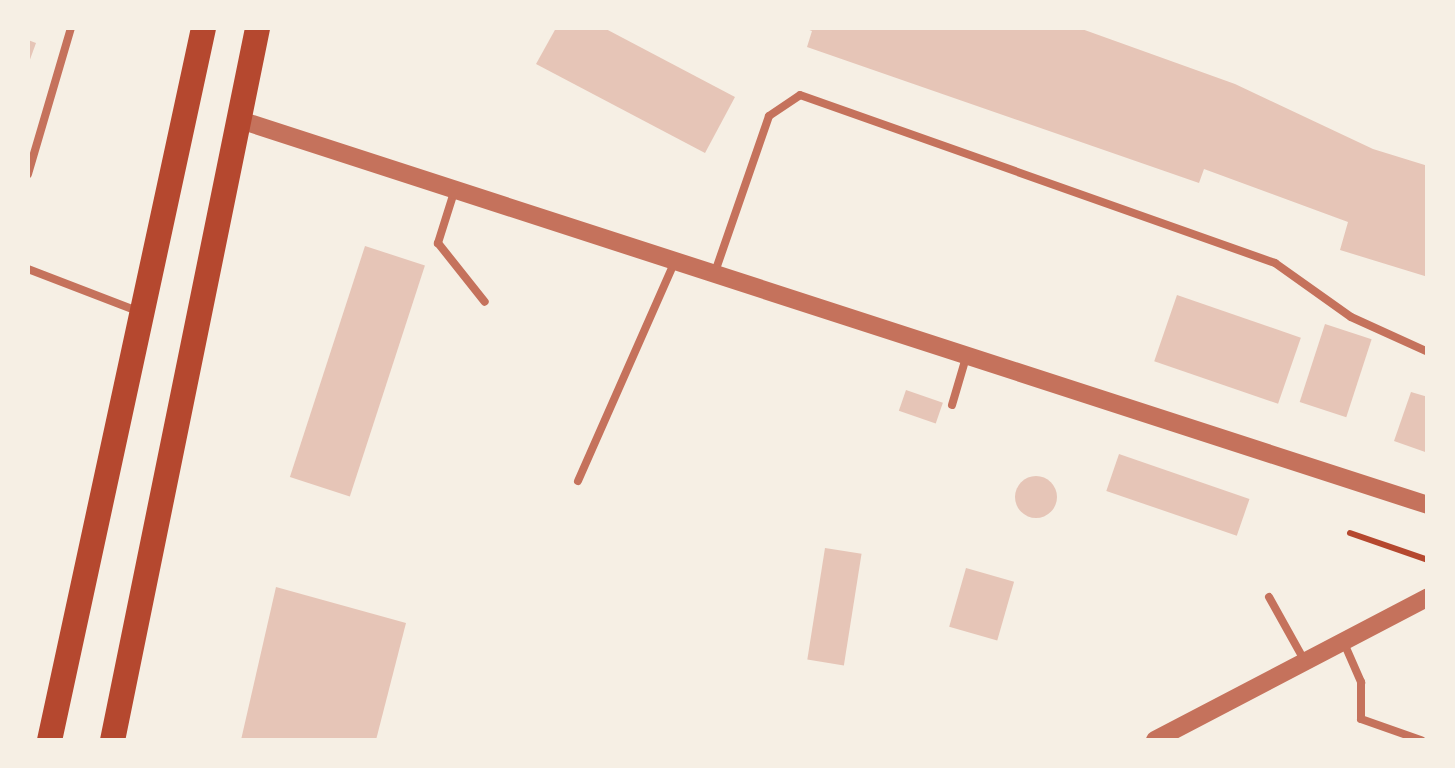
<!DOCTYPE html>
<html>
<head>
<meta charset="utf-8">
<style>
	body { margin:0 }
	#map { position:relative; width:1455px; height:768px; overflow:hidden; background:#f6efe4; font-family:"Golos Text",sans-serif }
	div>[style] { position:absolute }
	.building>* { inset:0; background:#e6c5b7; transform-origin:0 0 }
	.round { border-radius:50% }
	.path>* { height:6px; margin:-3px; padding:0 3px; transform-origin:3px; border-radius:3px; background:#b5482f }
	.service>* { height:8px; margin:-4px; padding:0 4px; transform-origin:4px; border-radius:4px; background:#c5725c }
	.tertiary>* { height:18px; margin:-9px; padding:0 9px; transform-origin:9px; border-radius:9px; background:#c5725c }
	.primary>* { height:25px; margin:-12.5px; padding:0 12.5px; transform-origin:12.5px; border-radius:12.5px; background:#b5482f }
	span { translate:-50% -50%; white-space:nowrap; text-align:center; line-height:1.15; -webkit-text-stroke:10px #f6efe4; paint-order:stroke }
	.frame { position:absolute; inset:0; border:30px solid #f6efe4; pointer-events:none }
</style>
</head>
<body>
<div id="map">
	<div class="building">
		<div style="clip-path:polygon(556px 28px,604px 28px,735px 97px,705px 153px,536px 64px)"></div>
		<div style="clip-path:polygon(804px 28px,1079px 28px,1235px 84px,1373px 149px,1428px 166px,1428px 277px,1340px 250px,1348px 222px,1204px 169px,1199px 183px,807px 47px,812px 31px)"></div>
		<div style="clip-path:polygon(28px 40px,36px 43px,28px 65px)"></div>
		<div style="left:365px;top:246px;width:63px;height:243px;rotate:18deg"></div>
		<div style="left:1177px;top:295px;width:131px;height:70px;rotate:19deg"></div>
		<div style="left:1325px;top:324px;width:49px;height:82px;rotate:18deg"></div>
		<div style="left:906px;top:390px;width:39px;height:22px;rotate:19deg"></div>
		<div style="clip-path:polygon(1411px 392px,1428px 397px,1428px 453px,1394px 441px)"></div>
		<div style="left:1119px;top:454px;width:138px;height:39px;rotate:19deg"></div>
		<div class="round" style="left:1015px;top:476px;width:42px;height:42px"></div>
		<div style="left:825px;top:548px;width:37px;height:113px;rotate:9deg"></div>
		<div style="left:966px;top:568px;width:50px;height:61px;rotate:16deg"></div>
		<div style="clip-path:polygon(276px 587px,406px 623px,376px 740px,241px 740px)"></div>
	</div>
	<div class="path">
		<div style="left:1350px;top:533px;width:83px;rotate:19.1deg"></div>
	</div>
	<div class="service">
		<div style="left:28px;top:174px;width:152px;rotate:-73.6deg"></div>
		<div style="left:455px;top:189px;width:57px;rotate:107.5deg"></div>
		<div style="left:438px;top:243px;width:75px;rotate:51.5deg"></div>
		<div style="left:28px;top:269px;width:115px;rotate:21deg"></div>
		<div style="left:715px;top:272px;width:165px;rotate:-70.9deg"></div>
		<div style="left:769px;top:116px;width:37px;rotate:-34deg"></div>
		<div style="left:800px;top:95px;width:504px;rotate:19.48deg"></div>
		<div style="left:1275px;top:263px;width:93px;rotate:35.4deg"></div>
		<div style="left:1351px;top:317px;width:85px;rotate:24.4deg"></div>
		<div style="left:952px;top:405px;width:53px;rotate:-73.6deg"></div>
		<div style="left:578px;top:481px;width:240px;rotate:-66.2deg"></div>
		<div style="left:1269px;top:597px;width:72px;rotate:60.9deg"></div>
		<div style="left:1344px;top:643px;width:43px;rotate:66.4deg"></div>
		<div style="left:1361px;top:682px;width:37px;rotate:90deg"></div>
		<div style="left:1361px;top:719px;width:64px;rotate:19.3deg"></div>
	</div>
	<div class="tertiary">
		<div style="left:237px;top:119px;width:1252px;rotate:17.96deg"></div>
		<div style="left:1155px;top:740px;width:308px;rotate:-27.6deg"></div>
	</div>
	<div class="primary">
		<div style="left:49px;top:740px;width:728px;rotate:-77.8deg"></div>
		<div style="left:112px;top:740px;width:727px;rotate:-78.49deg"></div>
	</div>
	<div class="frame"></div>
</div>
</body>
</html>
